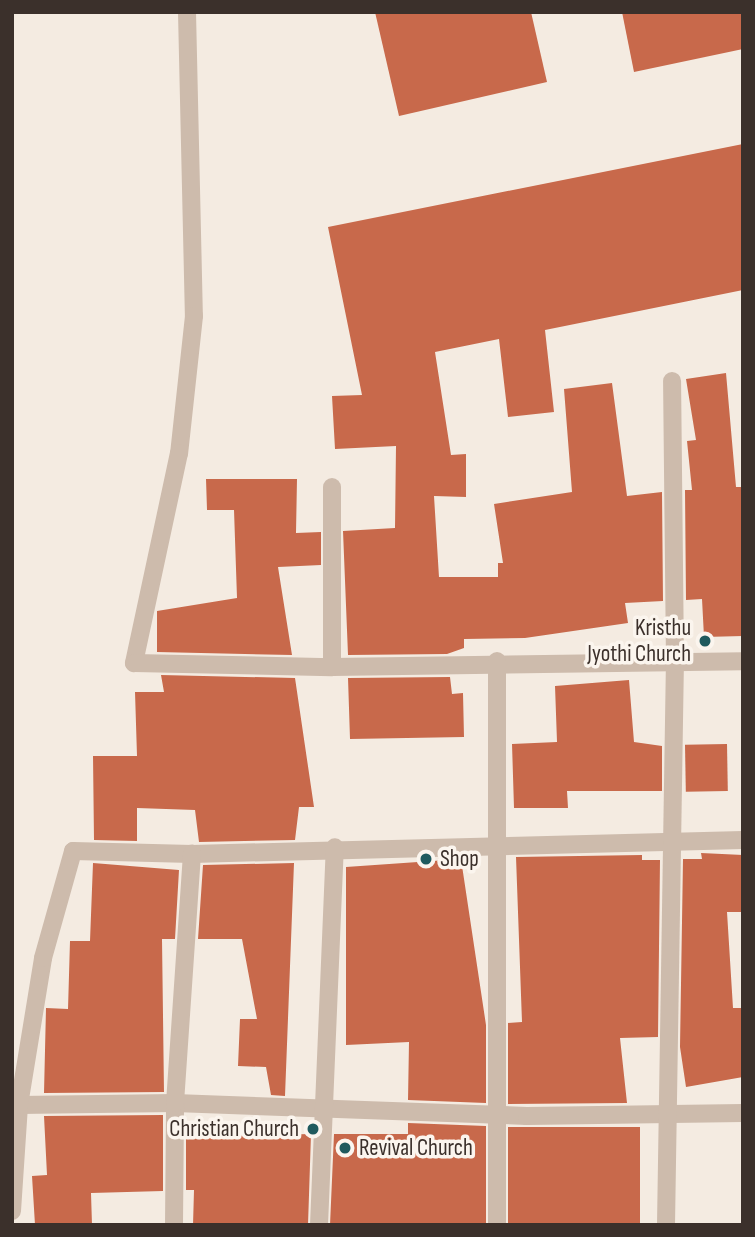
<!DOCTYPE html>
<html>
<head>
<meta charset="utf-8">
<style>
	body { margin:0 }
	#map { position:relative; width:755px; height:1237px; overflow:hidden; background:#f4ebe1; font-family:"Sofia Sans Condensed",sans-serif }
	div>[style] { position:absolute }
	.building>* { inset:0; background:#c8694b; transform-origin:0 0 }
	.minor>* { height:18px; margin:-9px; padding:0 9px; transform-origin:9px; border-radius:9px; background:#cdbbac }
	.dots>* { width:19px; height:19px; translate:-50% -50%; box-sizing:border-box; border:4px solid #fbf5ee; border-radius:50% }
	span { translate:-50% -50%; white-space:nowrap; text-align:center; line-height:1.15; -webkit-text-stroke:7px #fbf5ee; paint-order:stroke }
	.poi-label { font-size:23px; color:#3b302b }
	.right { translate:-100% -50%; text-align:right }
	.left { translate:0 -50%; text-align:left }
	.frame { position:absolute; inset:0; border:14px solid #3b302b; pointer-events:none }
</style>
</head>
<body>
<div id="map">
	<div class="building">
		<div style="clip-path:polygon(375px 12px,531px 12px,547px 82px,399px 116px)"></div>
		<div style="clip-path:polygon(622px 12px,743px 12px,743px 49px,634px 72px)"></div>
		<div style="clip-path:polygon(743px 144px,743px 290px,545px 330px,554px 412px,508px 417px,499px 339px,435px 352px,451px 455px,466px 454px,466px 497px,434px 496px,439px 577px,498px 577px,498px 563px,503px 563px,494px 504px,572px 492px,564px 389px,612px 383px,627px 496px,662px 492px,663px 601px,625px 603px,628px 623px,525px 638px,464px 639px,464px 648px,447px 654px,348px 655px,343px 531px,395px 528px,396px 446px,335px 449px,332px 396px,362px 395px,328px 227px)"></div>
		<div style="clip-path:polygon(726px 373px,736px 487px,743px 487px,743px 636px,704px 637px,702px 599px,686px 600px,685px 490px,692px 490px,687px 441px,696px 440px,686px 379px)"></div>
		<div style="clip-path:polygon(206px 479px,297px 479px,296px 533px,321px 532px,321px 565px,278px 567px,292px 655px,157px 652px,157px 611px,237px 598px,234px 510px,207px 510px)"></div>
		<div style="clip-path:polygon(161px 675px,295px 678px,314px 807px,299px 807px,295px 840px,199px 842px,195px 810px,137px 808px,137px 841px,94px 840px,93px 756px,137px 756px,135px 692px,164px 692px)"></div>
		<div style="clip-path:polygon(450px 677px,452px 694px,463px 693px,464px 737px,350px 739px,348px 678px)"></div>
		<div style="clip-path:polygon(629px 680px,634px 742px,662px 746px,662px 791px,567px 791px,568px 808px,514px 808px,512px 744px,557px 742px,555px 686px)"></div>
		<div style="left:727px;top:744px;width:47px;height:42px;rotate:89deg"></div>
		<div style="clip-path:polygon(701px 853px,743px 855px,743px 912px,727px 912px,733px 1008px,743px 1008px,743px 1077px,686px 1087px,680px 1047px,683px 859px,702px 859px)"></div>
		<div style="clip-path:polygon(642px 855px,642px 860px,660px 860px,658px 1037px,620px 1038px,627px 1103px,508px 1104px,508px 1023px,522px 1022px,516px 857px)"></div>
		<div style="clip-path:polygon(461px 859px,486px 1025px,486px 1103px,408px 1100px,409px 1042px,346px 1045px,346px 867px)"></div>
		<div style="clip-path:polygon(93px 863px,179px 870px,175px 939px,162px 939px,164px 1092px,44px 1093px,46px 1008px,68px 1009px,70px 941px,90px 941px)"></div>
		<div style="clip-path:polygon(294px 863px,285px 1096px,271px 1095px,266px 1067px,238px 1066px,240px 1019px,257px 1019px,242px 939px,198px 939px,203px 865px)"></div>
		<div style="clip-path:polygon(163px 1115px,163px 1191px,91px 1193px,92px 1225px,35px 1225px,32px 1176px,47px 1175px,44px 1116px)"></div>
		<div style="clip-path:polygon(408px 1123px,486px 1126px,486px 1225px,330px 1225px,334px 1134px,408px 1134px)"></div>
		<div style="clip-path:polygon(186px 1126px,228px 1126px,228px 1136px,311px 1134px,308px 1225px,193px 1225px,194px 1190px,186px 1190px)"></div>
		<div style="left:508px;top:1127px;width:132px;height:98px"></div>
	</div>
	<div class="minor">
		<div style="left:187px;top:12px;width:304px;rotate:88.7deg"></div>
		<div style="left:194px;top:316px;width:138px;rotate:96.2deg"></div>
		<div style="left:179px;top:453px;width:215px;rotate:102.1deg"></div>
		<div style="left:134px;top:663px;width:198px;rotate:1.2deg"></div>
		<div style="left:332px;top:667px;width:411px;rotate:-0.8deg"></div>
		<div style="left:332px;top:667px;width:180px;rotate:-90deg"></div>
		<div style="left:19px;top:1105px;width:156px;rotate:-0.7deg"></div>
		<div style="left:175px;top:1103px;width:352px;rotate:2.1deg"></div>
		<div style="left:527px;top:1116px;width:216px;rotate:-0.8deg"></div>
		<div style="left:12px;top:1211px;width:106px;rotate:-86.2deg"></div>
		<div style="left:19px;top:1105px;width:149px;rotate:-80.7deg"></div>
		<div style="left:43px;top:958px;width:111px;rotate:-74.3deg"></div>
		<div style="left:73px;top:851px;width:119px;rotate:1.4deg"></div>
		<div style="left:192px;top:854px;width:551px;rotate:-1.46deg"></div>
		<div style="left:174px;top:1225px;width:122px;rotate:-89.5deg"></div>
		<div style="left:175px;top:1103px;width:250px;rotate:-86.1deg"></div>
		<div style="left:319px;top:1225px;width:378px;rotate:-87.6deg"></div>
		<div style="left:497px;top:1225px;width:564px;rotate:-90deg"></div>
		<div style="left:666px;top:1225px;width:564px;rotate:-89.09deg"></div>
		<div style="left:675px;top:661px;width:280px;rotate:-90.6deg"></div>
	</div>
	<div class="dots">
		<div style="left:705px;top:641px;background:#1f5a5e"></div>
		<div style="left:426px;top:859px;background:#1f5a5e"></div>
		<div style="left:313px;top:1129px;background:#1f5a5e"></div>
		<div style="left:345px;top:1148px;background:#1f5a5e"></div>
	</div>
	<div class="poi-label">
		<span class="right" style="left:691px;top:641px">Kristhu<br>Jyothi Church</span>
		<span class="left" style="left:440px;top:859px">Shop</span>
		<span class="right" style="left:299px;top:1129px">Christian Church</span>
		<span class="left" style="left:359px;top:1148px">Revival Church</span>
	</div>
	<div class="frame"></div>
</div>
</body>
</html>
